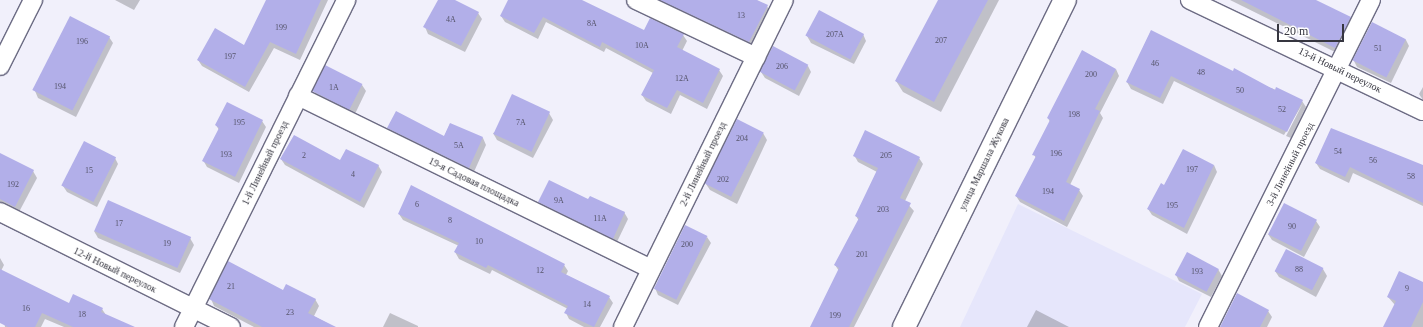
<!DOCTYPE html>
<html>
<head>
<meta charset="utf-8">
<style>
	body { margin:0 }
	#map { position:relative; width:1423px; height:327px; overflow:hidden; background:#f1f0fb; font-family:Georgia,serif }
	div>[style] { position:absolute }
	.built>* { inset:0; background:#e6e6fb }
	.shadow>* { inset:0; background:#0003 }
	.building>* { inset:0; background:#b2afe9; transform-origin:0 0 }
	.roads { filter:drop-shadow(1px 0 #6d6c84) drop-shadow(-1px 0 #6d6c84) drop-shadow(0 1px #6d6c84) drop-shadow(0 -1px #6d6c84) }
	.minor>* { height:18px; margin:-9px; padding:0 9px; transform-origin:9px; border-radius:9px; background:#fff }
	.secondary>* { height:22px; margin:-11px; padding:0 11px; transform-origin:11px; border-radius:11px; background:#fff }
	span { translate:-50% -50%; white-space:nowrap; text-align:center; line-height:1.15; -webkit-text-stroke:4px #fff; paint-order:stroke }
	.number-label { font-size:8px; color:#55546a }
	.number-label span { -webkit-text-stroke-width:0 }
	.street-label { font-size:10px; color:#363640 }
	.scale { position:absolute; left:1277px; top:24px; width:67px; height:18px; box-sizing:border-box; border:2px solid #363640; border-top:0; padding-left:5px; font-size:12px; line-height:14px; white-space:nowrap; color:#363640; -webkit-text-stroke:3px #fff; paint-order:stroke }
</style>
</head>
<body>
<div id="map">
	<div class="built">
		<div style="clip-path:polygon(1018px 204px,1202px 294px,1185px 327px,960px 327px)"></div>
	</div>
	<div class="shadow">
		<div style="clip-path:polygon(115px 0,140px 0,134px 10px)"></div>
		<div style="clip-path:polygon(278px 0,328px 0,300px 60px,274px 48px,249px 92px,202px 66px,198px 60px,245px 46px)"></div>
		<div style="clip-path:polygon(439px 0,452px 0,478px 13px,482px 19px,465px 52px,428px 34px,425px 27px)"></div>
		<div style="clip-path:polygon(509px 0,568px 0,644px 31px,683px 35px,687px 41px,682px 51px,719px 70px,723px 76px,707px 109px,680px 95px,671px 114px,646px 101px,642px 95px,653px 73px,606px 48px,604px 52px,546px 22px,538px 39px,505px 22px,501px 16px)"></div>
		<div style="clip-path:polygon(661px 0,756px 0,767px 6px,770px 12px,753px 48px,664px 6px)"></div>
		<div style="clip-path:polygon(939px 0,999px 0,941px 112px,903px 92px,896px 81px)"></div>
		<div style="clip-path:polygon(1230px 0,1314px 0,1350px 18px,1354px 24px,1339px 54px)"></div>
		<div style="clip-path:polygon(1372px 23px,1406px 40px,1409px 46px,1391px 83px,1357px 67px,1354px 61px)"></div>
		<div style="clip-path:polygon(1151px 31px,1233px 72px,1302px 101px,1306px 107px,1291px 138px,1286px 136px,1303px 103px,1284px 135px,1174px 81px,1163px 104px,1131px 89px,1127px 82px)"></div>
		<div style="clip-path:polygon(863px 34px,866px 41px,854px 64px,811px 43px,807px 36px)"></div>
		<div style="clip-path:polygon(109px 37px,113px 43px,76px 117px,38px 98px,35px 91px)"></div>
		<div style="clip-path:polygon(808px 66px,811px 72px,799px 96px,765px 78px,761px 72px)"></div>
		<div style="clip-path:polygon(1116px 69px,1119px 76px,1100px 113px,1103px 118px,1070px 185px,1079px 190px,1083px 196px,1067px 227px,1020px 202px,1016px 196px,1036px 158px,1034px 155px,1050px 122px,1048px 118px)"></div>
		<div style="clip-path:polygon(362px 85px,366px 91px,354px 116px,317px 98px,314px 91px)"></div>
		<div style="clip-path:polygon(1423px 87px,1423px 100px,1419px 94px)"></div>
		<div style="clip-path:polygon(549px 113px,553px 120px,533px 158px,497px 140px,493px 133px)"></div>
		<div style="clip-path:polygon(262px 121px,266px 127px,239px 183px,207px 167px,203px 160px,219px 130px,216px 125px)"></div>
		<div style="clip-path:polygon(450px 124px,483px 138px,486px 145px,473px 174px,392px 134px,388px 128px,444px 137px)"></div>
		<div style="clip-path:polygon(763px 133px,767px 140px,737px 204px,710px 190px,706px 184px)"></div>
		<div style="clip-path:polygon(0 154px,33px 171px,37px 178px,19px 212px,0 203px)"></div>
		<div style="clip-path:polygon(854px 155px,919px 158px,923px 164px,905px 201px,914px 211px,854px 327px,811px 327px,839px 271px,835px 265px,859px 221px,856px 216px,877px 172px,858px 162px)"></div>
		<div style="clip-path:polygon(115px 158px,118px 164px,97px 207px,67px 192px,63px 186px)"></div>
		<div style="clip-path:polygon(281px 159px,378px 165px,382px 172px,364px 208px,285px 165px)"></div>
		<div style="clip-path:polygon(1316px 163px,1423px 167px,1423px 206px,1353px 173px,1349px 183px,1320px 169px)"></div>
		<div style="clip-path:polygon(1214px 165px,1217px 172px,1187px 234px,1152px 215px,1148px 209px,1165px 187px)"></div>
		<div style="clip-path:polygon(589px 201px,624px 212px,628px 219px,616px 244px,543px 208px,539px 202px)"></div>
		<div style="clip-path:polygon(399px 214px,564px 265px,568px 271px,566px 275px,609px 297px,613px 303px,600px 327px,584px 327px,569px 319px,566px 313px,568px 309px,492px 270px,490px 274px,459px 259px,455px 252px,459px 246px,403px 220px)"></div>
		<div style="clip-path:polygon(1316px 221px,1320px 227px,1304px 257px,1272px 240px,1268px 234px)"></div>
		<div style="clip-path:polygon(94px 231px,190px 238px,194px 245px,180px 273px,98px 238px)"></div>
		<div style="clip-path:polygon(707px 237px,711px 243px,678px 305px,658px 295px,655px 288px)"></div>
		<div style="clip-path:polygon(0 258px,4px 265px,1px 271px,69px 305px,102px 309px,106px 315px,133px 327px,64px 327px,45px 319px,41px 327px,5px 327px,0 294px)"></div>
		<div style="clip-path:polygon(1218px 269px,1222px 276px,1211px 297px,1179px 281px,1176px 275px)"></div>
		<div style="clip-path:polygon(1323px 269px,1327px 276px,1316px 297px,1279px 277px,1275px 271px)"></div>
		<div style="clip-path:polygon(1423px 283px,1423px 327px,1384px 327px,1395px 305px,1388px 297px)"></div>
		<div style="clip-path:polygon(283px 291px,315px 299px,319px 306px,314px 316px,334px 327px,254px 327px,214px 306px,211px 299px)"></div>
		<div style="clip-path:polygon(1036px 310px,1069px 327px,1027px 327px)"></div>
		<div style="clip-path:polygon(1268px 311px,1272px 317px,1267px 327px,1221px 327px)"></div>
		<div style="clip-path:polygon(390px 313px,418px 326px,418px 327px,383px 327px)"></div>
	</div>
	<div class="building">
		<div style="clip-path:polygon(266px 0,321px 0,296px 54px,270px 42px,245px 87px,197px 60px,215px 28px,244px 45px)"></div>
		<div style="clip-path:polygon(438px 0,455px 0,479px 12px,461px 46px,423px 27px)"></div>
		<div style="clip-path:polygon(508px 0,582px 0,644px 30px,650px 18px,684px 34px,677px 47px,720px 69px,703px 103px,677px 90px,667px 108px,641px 95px,654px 70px,602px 42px,600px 47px,543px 17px,534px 33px,500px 16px)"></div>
		<div style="clip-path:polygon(660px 0,757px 0,768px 5px,749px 42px)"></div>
		<div style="clip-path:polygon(938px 0,988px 0,934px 102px,895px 81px)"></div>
		<div style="clip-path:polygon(1241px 0,1316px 0,1351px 17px,1335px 48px)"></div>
		<div style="left:819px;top:10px;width:51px;height:29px;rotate:28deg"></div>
		<div style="left:70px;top:16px;width:45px;height:83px;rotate:27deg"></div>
		<div style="left:1372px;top:22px;width:38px;height:43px;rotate:27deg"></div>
		<div style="clip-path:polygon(1151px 30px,1233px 71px,1234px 68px,1275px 90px,1276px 87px,1303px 100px,1287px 132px,1171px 76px,1160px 98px,1126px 82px)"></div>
		<div style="left:773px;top:46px;width:40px;height:29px;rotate:28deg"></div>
		<div style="clip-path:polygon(1082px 50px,1116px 69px,1095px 109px,1100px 111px,1066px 182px,1080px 189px,1064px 221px,1015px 196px,1036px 156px,1032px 155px,1050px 120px,1047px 118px)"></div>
		<div style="left:325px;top:65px;width:42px;height:29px;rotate:27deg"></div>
		<div style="left:512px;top:94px;width:42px;height:44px;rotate:25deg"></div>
		<div style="clip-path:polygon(227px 102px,263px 120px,235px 177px,202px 161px,219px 128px,215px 125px)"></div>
		<div style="clip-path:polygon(396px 111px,444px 136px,450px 123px,483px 137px,469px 168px,387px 128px)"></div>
		<div style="left:737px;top:119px;width:30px;height:72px;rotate:27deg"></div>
		<div style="clip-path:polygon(1331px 128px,1423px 165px,1423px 203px,1350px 167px,1345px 177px,1315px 163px)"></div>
		<div style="clip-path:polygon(865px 130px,920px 157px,900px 198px,911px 203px,849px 327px,810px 327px,839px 268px,834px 265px,859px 218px,855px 216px,878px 168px,853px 156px)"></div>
		<div style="clip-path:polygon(294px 135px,340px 160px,346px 149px,379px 165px,360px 202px,280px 159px)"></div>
		<div style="left:84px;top:141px;width:36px;height:50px;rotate:27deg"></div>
		<div style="clip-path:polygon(1183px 149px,1214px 165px,1184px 228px,1147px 209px,1161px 183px,1164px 185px)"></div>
		<div style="clip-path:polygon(0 153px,34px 170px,15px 207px,0 199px)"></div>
		<div style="clip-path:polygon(549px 180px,588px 199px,590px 196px,625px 212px,613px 239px,538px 202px)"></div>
		<div style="clip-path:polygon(411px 185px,565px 264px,561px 272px,610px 296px,594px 327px,564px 313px,568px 306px,488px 265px,486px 268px,454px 252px,459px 243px,398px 214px)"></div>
		<div style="left:108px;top:200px;width:91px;height:34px;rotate:24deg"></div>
		<div style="left:1284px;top:203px;width:37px;height:35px;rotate:27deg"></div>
		<div style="left:685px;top:225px;width:25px;height:71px;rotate:26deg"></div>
		<div style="left:1286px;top:249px;width:42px;height:25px;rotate:27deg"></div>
		<div style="left:1187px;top:252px;width:36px;height:26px;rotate:28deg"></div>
		<div style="clip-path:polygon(228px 261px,283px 290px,286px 284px,316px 299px,308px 313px,336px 327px,262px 327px,209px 299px)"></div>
		<div style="clip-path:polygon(0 269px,69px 303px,73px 294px,103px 308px,101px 312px,135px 327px,73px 327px,42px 313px,35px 327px,8px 327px,0 323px)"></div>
		<div style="clip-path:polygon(1399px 271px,1423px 282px,1423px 302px,1411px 327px,1383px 327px,1396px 301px,1387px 297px)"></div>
		<div style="clip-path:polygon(1237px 293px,1269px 310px,1260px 327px,1220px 327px)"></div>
	</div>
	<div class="roads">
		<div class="minor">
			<div style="left:636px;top:0;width:133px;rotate:25.4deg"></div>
			<div style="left:1190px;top:0;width:258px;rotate:25.5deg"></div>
			<div style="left:0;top:66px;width:74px;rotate:-63.4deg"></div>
			<div style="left:298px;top:96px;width:393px;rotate:26.1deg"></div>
			<div style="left:0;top:212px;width:258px;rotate:26.5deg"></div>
			<div style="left:184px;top:327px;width:365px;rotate:-63.6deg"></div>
			<div style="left:623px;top:327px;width:364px;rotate:-63.8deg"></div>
			<div style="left:1208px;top:327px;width:365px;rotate:-63.5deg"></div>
		</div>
		<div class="secondary">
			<div style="left:904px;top:327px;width:364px;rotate:-63.8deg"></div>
		</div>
	</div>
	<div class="number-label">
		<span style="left:741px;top:16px">13</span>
		<span style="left:451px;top:20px">4А</span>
		<span style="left:592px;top:24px">8А</span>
		<span style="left:281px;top:28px">199</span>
		<span style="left:835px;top:35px">207А</span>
		<span style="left:941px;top:41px">207</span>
		<span style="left:82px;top:42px">196</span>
		<span style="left:642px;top:46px">10А</span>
		<span style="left:1378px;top:49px">51</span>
		<span style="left:230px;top:57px">197</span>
		<span style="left:1155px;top:64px">46</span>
		<span style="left:782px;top:67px">206</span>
		<span style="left:1201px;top:73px">48</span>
		<span style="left:1091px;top:75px">200</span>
		<span style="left:682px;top:79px">12А</span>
		<span style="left:60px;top:87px">194</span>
		<span style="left:334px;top:88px">1А</span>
		<span style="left:1240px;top:91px">50</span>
		<span style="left:1282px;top:110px">52</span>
		<span style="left:1074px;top:115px">198</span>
		<span style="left:239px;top:123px">195</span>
		<span style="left:521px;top:123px">7А</span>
		<span style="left:742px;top:139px">204</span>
		<span style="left:459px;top:146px">5А</span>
		<span style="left:1338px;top:152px">54</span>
		<span style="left:1056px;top:154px">196</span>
		<span style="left:226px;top:155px">193</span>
		<span style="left:304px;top:156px">2</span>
		<span style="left:886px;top:156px">205</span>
		<span style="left:1373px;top:161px">56</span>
		<span style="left:1192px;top:170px">197</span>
		<span style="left:89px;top:171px">15</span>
		<span style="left:353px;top:175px">4</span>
		<span style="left:1411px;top:177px">58</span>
		<span style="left:723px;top:180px">202</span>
		<span style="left:13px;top:185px">192</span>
		<span style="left:1048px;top:192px">194</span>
		<span style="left:559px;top:201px">9А</span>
		<span style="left:417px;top:205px">6</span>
		<span style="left:1172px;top:206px">195</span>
		<span style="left:883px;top:210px">203</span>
		<span style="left:600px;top:219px">11А</span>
		<span style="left:450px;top:221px">8</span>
		<span style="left:119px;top:224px">17</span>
		<span style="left:1292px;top:227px">90</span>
		<span style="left:479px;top:242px">10</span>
		<span style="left:167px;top:244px">19</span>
		<span style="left:687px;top:245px">200</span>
		<span style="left:862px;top:255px">201</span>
		<span style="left:1299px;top:270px">88</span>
		<span style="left:540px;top:271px">12</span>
		<span style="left:1197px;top:272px">193</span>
		<span style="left:231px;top:287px">21</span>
		<span style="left:1407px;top:289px">9</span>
		<span style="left:587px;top:305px">14</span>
		<span style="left:26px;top:309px">16</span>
		<span style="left:290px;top:313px">23</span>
		<span style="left:82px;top:315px">18</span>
		<span style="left:835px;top:316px">199</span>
	</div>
	<div class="street-label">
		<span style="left:1340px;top:70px;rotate:26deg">13-й Новый переулок</span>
		<span style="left:265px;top:163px;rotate:-64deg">1-й Линейный проезд</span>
		<span style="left:703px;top:164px;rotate:-64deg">2-й Линейный проезд</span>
		<span style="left:984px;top:164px;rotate:-64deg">улица Маршала Жукова</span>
		<span style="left:1290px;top:164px;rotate:-63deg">3-й Линейный проезд</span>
		<span style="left:474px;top:182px;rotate:26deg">19-я Садовая площадка</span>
		<span style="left:115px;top:270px;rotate:26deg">12-й Новый переулок</span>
	</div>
	<div class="scale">20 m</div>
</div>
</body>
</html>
